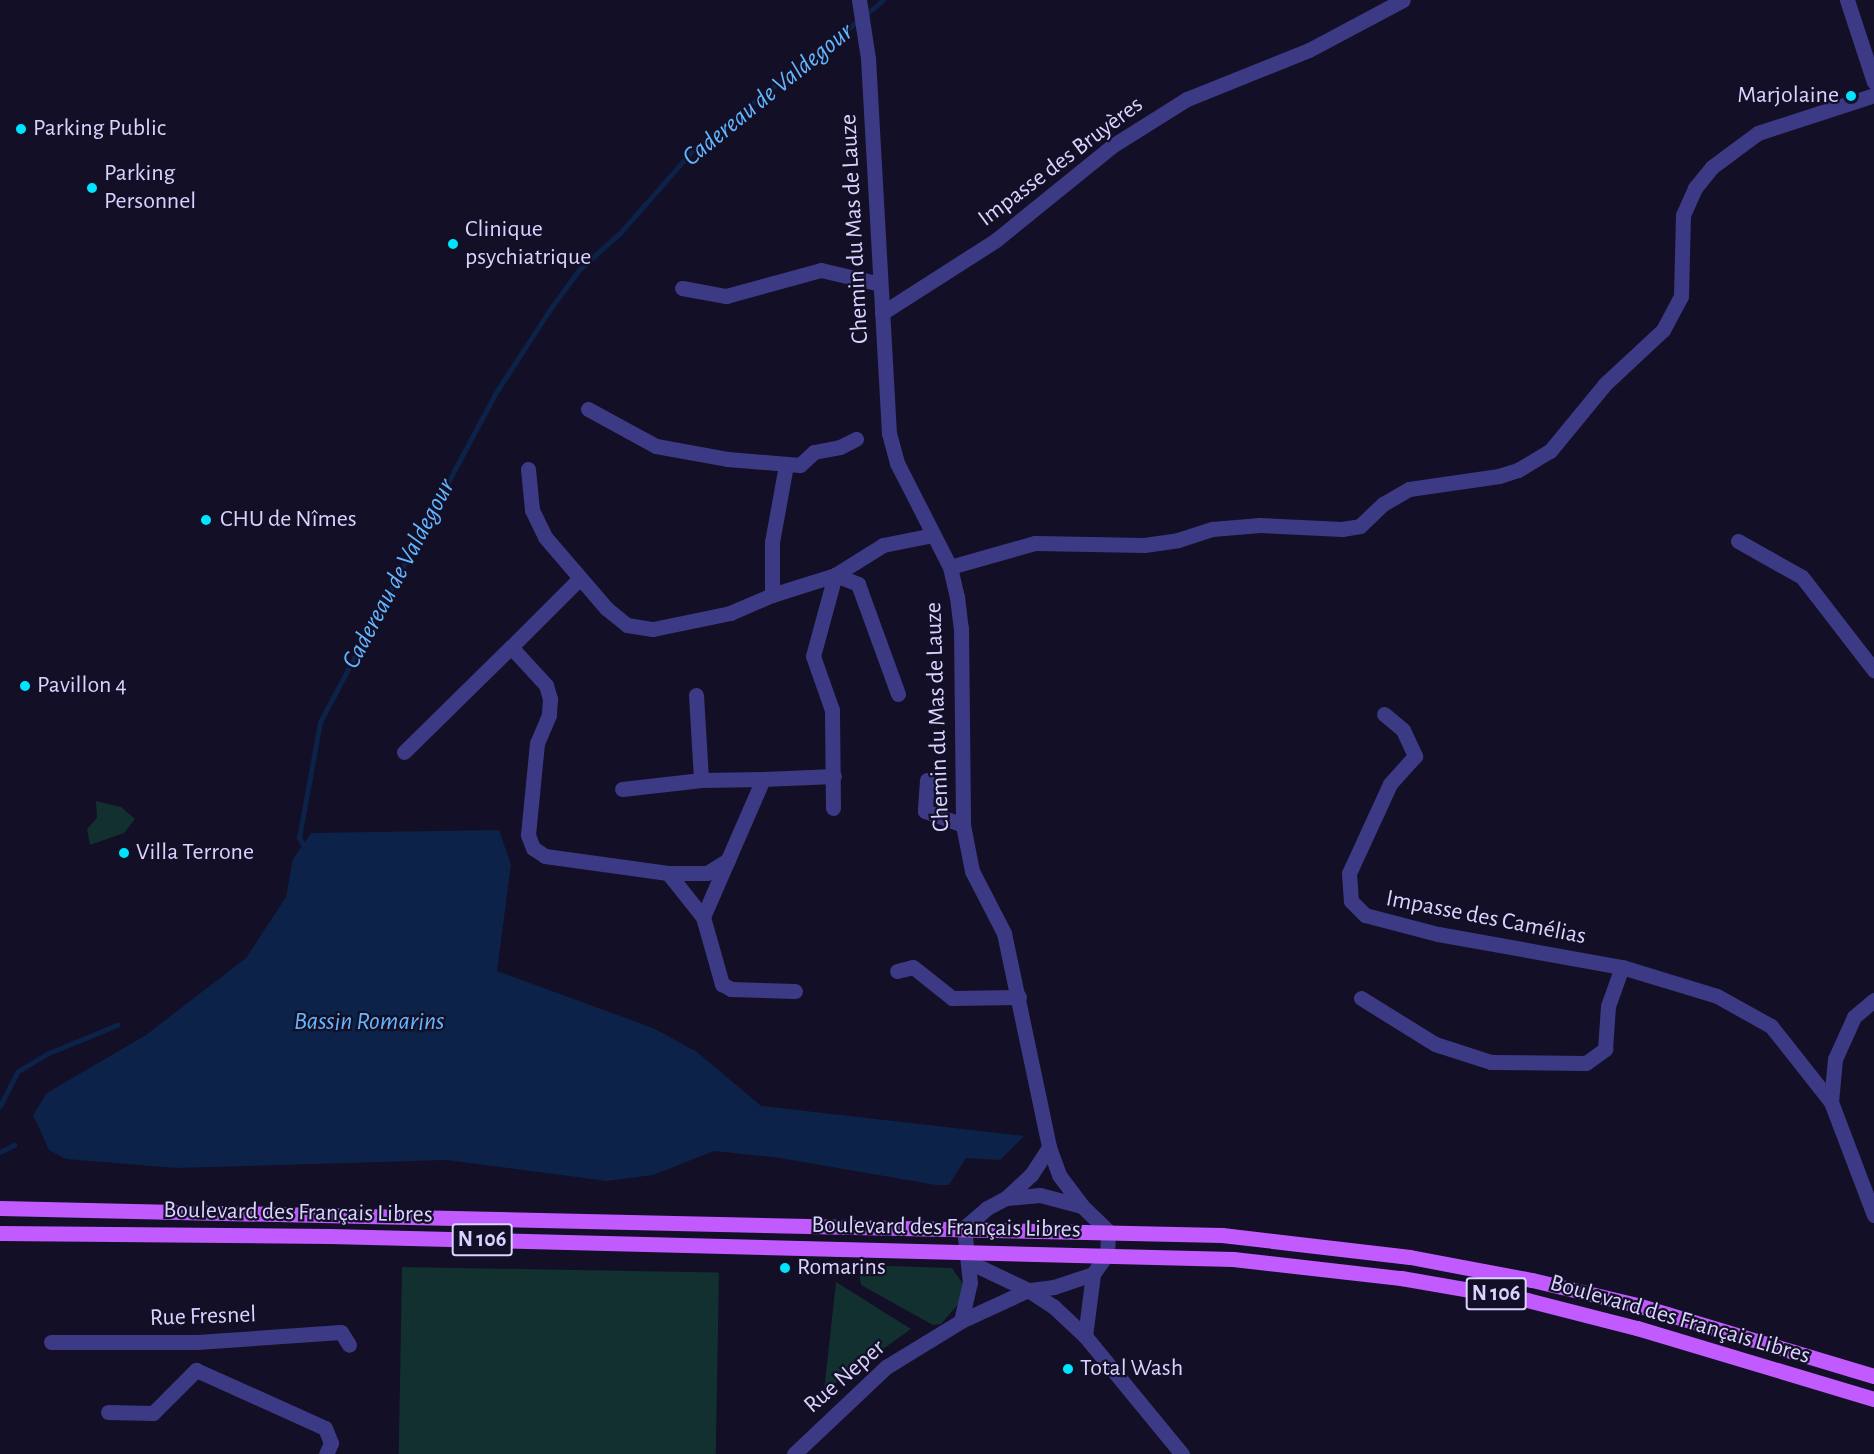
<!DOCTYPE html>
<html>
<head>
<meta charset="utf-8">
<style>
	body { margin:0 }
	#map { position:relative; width:1874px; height:1454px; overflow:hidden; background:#130f26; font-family:"Alegreya Sans",sans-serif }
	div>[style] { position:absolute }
	.green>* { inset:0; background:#12302f; transform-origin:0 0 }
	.water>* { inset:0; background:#0c2248 }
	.stream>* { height:4.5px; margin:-2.25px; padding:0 2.25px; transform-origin:2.25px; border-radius:2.25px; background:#0c2248 }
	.minor>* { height:15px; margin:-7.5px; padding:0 7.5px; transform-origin:7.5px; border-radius:7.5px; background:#3d3a85 }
	.primary>* { height:15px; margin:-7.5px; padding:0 7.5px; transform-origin:7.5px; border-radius:7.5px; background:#c25bff }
	.dots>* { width:16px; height:16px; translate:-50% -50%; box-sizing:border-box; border:3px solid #130f26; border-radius:50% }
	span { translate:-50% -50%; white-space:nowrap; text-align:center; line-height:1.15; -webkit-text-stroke:4.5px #130f26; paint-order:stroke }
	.shield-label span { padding:2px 4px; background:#130f26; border:2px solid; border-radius:4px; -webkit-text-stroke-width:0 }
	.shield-label { font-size:22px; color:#d9d4ff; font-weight:700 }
	.poi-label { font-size:24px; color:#d9d4ff }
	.right { translate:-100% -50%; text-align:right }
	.left { translate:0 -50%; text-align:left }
	.street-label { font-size:24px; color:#d9d4ff }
	.water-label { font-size:26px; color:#62b6ff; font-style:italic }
</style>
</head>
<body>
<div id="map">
	<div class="green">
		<div style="clip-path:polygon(96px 801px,121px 807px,135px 819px,124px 833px,90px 845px,87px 829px,97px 818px)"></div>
		<div style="clip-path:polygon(858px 1265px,952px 1268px,963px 1284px,960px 1302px,941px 1324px,933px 1325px,861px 1285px)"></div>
		<div style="left:402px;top:1267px;width:317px;height:187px;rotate:1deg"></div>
		<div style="clip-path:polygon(836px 1282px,911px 1329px,824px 1391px)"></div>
	</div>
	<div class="water">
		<div style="clip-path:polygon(499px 830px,511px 865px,497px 971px,653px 1028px,697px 1052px,761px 1106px,1024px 1136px,1000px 1160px,966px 1158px,949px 1185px,936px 1185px,780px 1158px,714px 1151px,653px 1175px,607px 1181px,447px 1160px,176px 1168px,66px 1159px,49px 1150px,33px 1115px,47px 1093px,146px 1035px,246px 958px,286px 897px,293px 859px,311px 833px)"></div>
	</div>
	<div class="stream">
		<div style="left:864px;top:16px;width:25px;rotate:-40deg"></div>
		<div style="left:305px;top:848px;width:12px;rotate:-121deg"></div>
		<div style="left:299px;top:838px;width:118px;rotate:-79.7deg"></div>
		<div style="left:320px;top:722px;width:375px;rotate:-61.9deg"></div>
		<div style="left:497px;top:391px;width:95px;rotate:-57deg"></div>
		<div style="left:549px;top:311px;width:51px;rotate:-53.8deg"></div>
		<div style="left:579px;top:270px;width:57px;rotate:-42.1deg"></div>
		<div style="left:621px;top:232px;width:111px;rotate:-48.7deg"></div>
		<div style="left:694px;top:149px;width:208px;rotate:-38deg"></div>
		<div style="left:0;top:1106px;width:38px;rotate:-63deg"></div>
		<div style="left:17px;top:1072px;width:37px;rotate:-31deg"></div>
		<div style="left:49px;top:1053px;width:74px;rotate:-22.4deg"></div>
		<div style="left:0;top:1152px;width:16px;rotate:-27deg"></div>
	</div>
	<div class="minor">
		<div style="left:859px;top:0;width:59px;rotate:81.2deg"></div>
		<div style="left:868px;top:58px;width:376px;rotate:86.8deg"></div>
		<div style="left:889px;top:433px;width:31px;rotate:75deg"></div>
		<div style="left:897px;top:463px;width:117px;rotate:63deg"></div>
		<div style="left:950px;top:567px;width:31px;rotate:77deg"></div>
		<div style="left:957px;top:597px;width:31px;rotate:83deg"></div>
		<div style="left:961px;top:628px;width:197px;rotate:89.4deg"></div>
		<div style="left:963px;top:825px;width:47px;rotate:78.9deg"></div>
		<div style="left:972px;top:871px;width:70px;rotate:62.7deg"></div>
		<div style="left:1004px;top:933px;width:219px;rotate:78.1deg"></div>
		<div style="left:1049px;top:1147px;width:30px;rotate:70deg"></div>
		<div style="left:1059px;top:1175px;width:39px;rotate:53deg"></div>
		<div style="left:1082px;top:1206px;width:36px;rotate:44deg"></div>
		<div style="left:1108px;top:1231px;width:23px;rotate:92deg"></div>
		<div style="left:1107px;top:1254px;width:24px;rotate:125deg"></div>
		<div style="left:1093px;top:1274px;width:41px;rotate:161.6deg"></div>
		<div style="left:1054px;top:1287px;width:26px;rotate:173deg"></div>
		<div style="left:1028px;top:1290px;width:65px;rotate:-154.6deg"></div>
		<div style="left:1847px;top:0;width:86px;rotate:71.8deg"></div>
		<div style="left:682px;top:288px;width:45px;rotate:10.3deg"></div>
		<div style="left:726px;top:296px;width:98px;rotate:-15.3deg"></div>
		<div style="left:821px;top:270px;width:61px;rotate:13.3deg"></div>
		<div style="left:882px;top:313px;width:135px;rotate:-32.6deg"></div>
		<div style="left:996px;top:240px;width:149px;rotate:-39deg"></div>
		<div style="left:1112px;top:146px;width:89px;rotate:-32.1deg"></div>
		<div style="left:1187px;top:99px;width:131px;rotate:-21.9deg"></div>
		<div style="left:1309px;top:50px;width:106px;rotate:-28deg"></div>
		<div style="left:588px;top:409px;width:77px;rotate:28.6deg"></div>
		<div style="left:656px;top:446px;width:72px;rotate:10.4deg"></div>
		<div style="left:727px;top:459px;width:73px;rotate:4.7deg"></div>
		<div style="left:800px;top:465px;width:19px;rotate:-43deg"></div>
		<div style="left:814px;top:452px;width:26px;rotate:-11deg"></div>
		<div style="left:840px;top:447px;width:18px;rotate:-27deg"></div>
		<div style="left:528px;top:469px;width:41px;rotate:84.4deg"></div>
		<div style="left:532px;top:510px;width:30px;rotate:64deg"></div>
		<div style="left:545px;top:537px;width:94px;rotate:49.3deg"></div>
		<div style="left:606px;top:608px;width:27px;rotate:39deg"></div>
		<div style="left:627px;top:625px;width:26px;rotate:9deg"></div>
		<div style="left:653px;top:629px;width:79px;rotate:-11.7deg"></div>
		<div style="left:730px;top:613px;width:46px;rotate:-23.2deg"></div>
		<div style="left:772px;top:595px;width:66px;rotate:-17.6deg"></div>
		<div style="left:835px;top:575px;width:57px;rotate:-32deg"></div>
		<div style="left:883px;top:545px;width:51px;rotate:-11.3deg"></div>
		<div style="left:1738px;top:541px;width:73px;rotate:29.4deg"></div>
		<div style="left:1802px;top:577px;width:118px;rotate:52.3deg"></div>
		<div style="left:950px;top:567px;width:88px;rotate:-15.8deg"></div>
		<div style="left:1035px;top:543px;width:109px;rotate:1.1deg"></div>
		<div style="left:1144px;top:545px;width:34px;rotate:-8deg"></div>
		<div style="left:1178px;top:540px;width:36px;rotate:-18deg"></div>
		<div style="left:1212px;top:529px;width:48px;rotate:-4.8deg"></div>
		<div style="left:1260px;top:525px;width:82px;rotate:2.8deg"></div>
		<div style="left:1342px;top:529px;width:18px;rotate:-9deg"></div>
		<div style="left:1360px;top:526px;width:32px;rotate:-44deg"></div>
		<div style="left:1383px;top:504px;width:30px;rotate:-30deg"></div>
		<div style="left:1409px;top:489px;width:91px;rotate:-8.2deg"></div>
		<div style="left:1499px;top:476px;width:20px;rotate:-18deg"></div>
		<div style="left:1518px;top:470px;width:37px;rotate:-31deg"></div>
		<div style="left:1550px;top:451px;width:87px;rotate:-50.6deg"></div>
		<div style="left:1605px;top:384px;width:79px;rotate:-43deg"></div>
		<div style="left:1663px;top:330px;width:38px;rotate:-62deg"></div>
		<div style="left:1681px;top:296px;width:81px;rotate:-88.6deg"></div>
		<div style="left:1683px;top:215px;width:30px;rotate:-66deg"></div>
		<div style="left:1695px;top:188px;width:27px;rotate:-51deg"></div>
		<div style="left:1712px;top:167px;width:57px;rotate:-36.5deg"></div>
		<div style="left:1758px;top:133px;width:122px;rotate:-18.1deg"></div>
		<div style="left:580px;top:578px;width:98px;rotate:135deg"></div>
		<div style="left:511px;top:647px;width:52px;rotate:47.4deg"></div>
		<div style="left:546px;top:685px;width:15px;rotate:74deg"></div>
		<div style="left:550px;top:699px;width:16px;rotate:94deg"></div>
		<div style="left:549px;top:715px;width:30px;rotate:113deg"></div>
		<div style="left:537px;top:743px;width:92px;rotate:95.6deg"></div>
		<div style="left:528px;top:835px;width:14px;rotate:69deg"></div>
		<div style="left:533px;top:848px;width:14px;rotate:34deg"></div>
		<div style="left:545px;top:856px;width:124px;rotate:7.9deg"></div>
		<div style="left:668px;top:873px;width:39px"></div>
		<div style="left:707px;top:873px;width:25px;rotate:-32deg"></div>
		<div style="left:772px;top:595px;width:53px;rotate:-90deg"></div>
		<div style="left:772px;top:542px;width:78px;rotate:-79.7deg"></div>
		<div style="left:696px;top:695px;width:85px;rotate:86.6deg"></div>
		<div style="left:1384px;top:714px;width:25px;rotate:40deg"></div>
		<div style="left:1403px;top:730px;width:29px;rotate:65deg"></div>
		<div style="left:1415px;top:756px;width:38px;rotate:132deg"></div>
		<div style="left:1390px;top:784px;width:98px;rotate:114.7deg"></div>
		<div style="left:1349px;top:873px;width:28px;rotate:86deg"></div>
		<div style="left:1351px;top:901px;width:20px;rotate:45deg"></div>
		<div style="left:1365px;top:915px;width:75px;rotate:14.6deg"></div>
		<div style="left:1438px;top:934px;width:187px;rotate:10.2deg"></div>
		<div style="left:1622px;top:967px;width:99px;rotate:17deg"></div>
		<div style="left:1717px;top:996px;width:62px;rotate:29.1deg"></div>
		<div style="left:1771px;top:1026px;width:97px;rotate:51.7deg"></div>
		<div style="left:404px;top:752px;width:150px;rotate:-44.5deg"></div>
		<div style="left:927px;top:780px;width:31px;rotate:94deg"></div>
		<div style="left:925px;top:811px;width:40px;rotate:20.2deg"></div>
		<div style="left:622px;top:789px;width:80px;rotate:-6.5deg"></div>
		<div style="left:701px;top:780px;width:62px;rotate:-0.9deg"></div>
		<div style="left:833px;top:808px;width:98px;rotate:-90.6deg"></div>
		<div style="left:832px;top:710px;width:57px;rotate:-109.4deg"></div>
		<div style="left:813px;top:656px;width:84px;rotate:-74.8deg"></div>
		<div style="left:835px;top:575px;width:25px;rotate:21deg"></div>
		<div style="left:858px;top:584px;width:117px;rotate:70deg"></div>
		<div style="left:668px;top:873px;width:56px;rotate:51.5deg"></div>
		<div style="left:703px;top:917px;width:70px;rotate:74.2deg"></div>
		<div style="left:722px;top:984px;width:10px;rotate:29deg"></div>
		<div style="left:731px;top:989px;width:64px;rotate:1.8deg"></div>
		<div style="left:703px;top:917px;width:150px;rotate:-66.5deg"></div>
		<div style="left:763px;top:779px;width:71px;rotate:-2.4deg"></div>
		<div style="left:897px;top:971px;width:16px;rotate:-14deg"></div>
		<div style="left:913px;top:967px;width:50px;rotate:38.5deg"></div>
		<div style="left:952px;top:998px;width:67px;rotate:-0.9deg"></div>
		<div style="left:1361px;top:998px;width:87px;rotate:31.9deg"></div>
		<div style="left:1435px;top:1044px;width:59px;rotate:17.8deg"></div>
		<div style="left:1491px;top:1062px;width:95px;rotate:0.6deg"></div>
		<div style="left:1586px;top:1063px;width:24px;rotate:-36deg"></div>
		<div style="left:1605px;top:1049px;width:43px;rotate:-86deg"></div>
		<div style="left:1608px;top:1006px;width:41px;rotate:-70.3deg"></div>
		<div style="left:1874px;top:1000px;width:26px;rotate:140deg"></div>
		<div style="left:1854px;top:1017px;width:46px;rotate:114.3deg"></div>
		<div style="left:1835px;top:1059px;width:43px;rotate:95.3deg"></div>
		<div style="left:1831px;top:1102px;width:121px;rotate:69.2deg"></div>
		<div style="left:1006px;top:1198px;width:34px;rotate:-43deg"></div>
		<div style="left:1031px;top:1175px;width:33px;rotate:-57deg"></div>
		<div style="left:1028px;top:1290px;width:31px;rotate:33deg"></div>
		<div style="left:1054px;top:1307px;width:42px;rotate:43.1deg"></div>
		<div style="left:1085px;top:1336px;width:153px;rotate:50.6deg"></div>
		<div style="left:961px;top:1321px;width:39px;rotate:-77deg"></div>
		<div style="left:970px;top:1283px;width:55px;rotate:-96.2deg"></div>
		<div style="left:964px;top:1228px;width:30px;rotate:-41deg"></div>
		<div style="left:987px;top:1208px;width:21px;rotate:-28deg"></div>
		<div style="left:1006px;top:1198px;width:34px;rotate:-5deg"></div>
		<div style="left:1040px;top:1195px;width:43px;rotate:14.7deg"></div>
		<div style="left:1085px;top:1336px;width:63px;rotate:-82.6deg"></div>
		<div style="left:51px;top:1342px;width:146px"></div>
		<div style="left:197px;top:1342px;width:144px;rotate:-4deg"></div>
		<div style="left:341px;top:1332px;width:15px;rotate:58deg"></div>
		<div style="left:108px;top:1412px;width:45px;rotate:1.3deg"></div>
		<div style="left:153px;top:1413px;width:61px;rotate:-45deg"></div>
		<div style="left:196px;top:1370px;width:141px;rotate:24.2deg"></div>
		<div style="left:325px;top:1428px;width:16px;rotate:68deg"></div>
		<div style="left:331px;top:1443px;width:12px;rotate:114deg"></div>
		<div style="left:794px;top:1454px;width:127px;rotate:-43.4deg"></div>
		<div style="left:886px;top:1367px;width:88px;rotate:-31.5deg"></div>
		<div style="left:961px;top:1321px;width:74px;rotate:-24.8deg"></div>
	</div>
	<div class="primary">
		<div style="left:0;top:1208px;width:1222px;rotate:1.27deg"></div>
		<div style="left:1222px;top:1235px;width:189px;rotate:6.7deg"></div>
		<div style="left:1410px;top:1257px;width:124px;rotate:10.7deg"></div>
		<div style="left:1532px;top:1280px;width:108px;rotate:13.4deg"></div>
		<div style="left:1637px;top:1305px;width:247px;rotate:16.7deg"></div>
		<div style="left:0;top:1233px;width:330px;rotate:0.5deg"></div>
		<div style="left:330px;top:1236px;width:903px;rotate:1.46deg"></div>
		<div style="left:1233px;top:1259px;width:169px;rotate:6.5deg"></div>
		<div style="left:1401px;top:1278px;width:128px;rotate:9.9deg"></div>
		<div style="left:1527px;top:1300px;width:114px;rotate:14.3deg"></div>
		<div style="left:1637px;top:1328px;width:247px;rotate:16.7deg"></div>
	</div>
	<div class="dots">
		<div style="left:1851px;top:96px;background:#00e5ff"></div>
		<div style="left:21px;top:129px;background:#00e5ff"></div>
		<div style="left:92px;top:188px;background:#00e5ff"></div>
		<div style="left:453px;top:244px;background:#00e5ff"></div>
		<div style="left:206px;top:520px;background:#00e5ff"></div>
		<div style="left:25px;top:686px;background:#00e5ff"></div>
		<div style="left:124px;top:853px;background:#00e5ff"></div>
		<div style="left:785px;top:1268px;background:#00e5ff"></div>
		<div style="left:1068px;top:1369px;background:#00e5ff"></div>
	</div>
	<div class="shield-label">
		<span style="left:482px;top:1240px">N 106</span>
		<span style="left:1496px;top:1294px">N 106</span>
	</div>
	<div class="poi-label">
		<span class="right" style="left:1839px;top:96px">Marjolaine</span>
		<span class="left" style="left:33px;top:129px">Parking Public</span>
		<span class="left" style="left:104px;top:188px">Parking<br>Personnel</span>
		<span class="left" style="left:465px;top:244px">Clinique<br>psychiatrique</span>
		<span class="left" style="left:220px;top:520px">CHU de Nîmes</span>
		<span class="left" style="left:37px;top:686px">Pavillon 4</span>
		<span class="left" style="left:136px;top:853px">Villa Terrone</span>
		<span class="left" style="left:797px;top:1268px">Romarins</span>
		<span class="left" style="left:1080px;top:1369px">Total Wash</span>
	</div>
	<div class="street-label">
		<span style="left:1061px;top:162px;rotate:-37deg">Impasse des Bruyères</span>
		<span style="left:855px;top:229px;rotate:-93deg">Chemin du Mas de Lauze</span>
		<span style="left:938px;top:717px;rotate:-92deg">Chemin du Mas de Lauze</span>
		<span style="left:1486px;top:918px;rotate:11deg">Impasse des Camélias</span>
		<span style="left:298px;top:1213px;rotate:1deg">Boulevard des Français Libres</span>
		<span style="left:946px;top:1228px;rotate:1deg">Boulevard des Français Libres</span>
		<span style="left:203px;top:1317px;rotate:-2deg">Rue Fresnel</span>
		<span style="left:1680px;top:1320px;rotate:16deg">Boulevard des Français Libres</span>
		<span style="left:845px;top:1377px;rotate:-41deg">Rue Neper</span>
	</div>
	<div class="water-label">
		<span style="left:768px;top:95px;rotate:-39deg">Cadereau de Valdegour</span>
		<span style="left:399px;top:574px;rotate:-62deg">Cadereau de Valdegour</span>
		<span style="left:369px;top:1022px">Bassin Romarins</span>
	</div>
</div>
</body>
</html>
